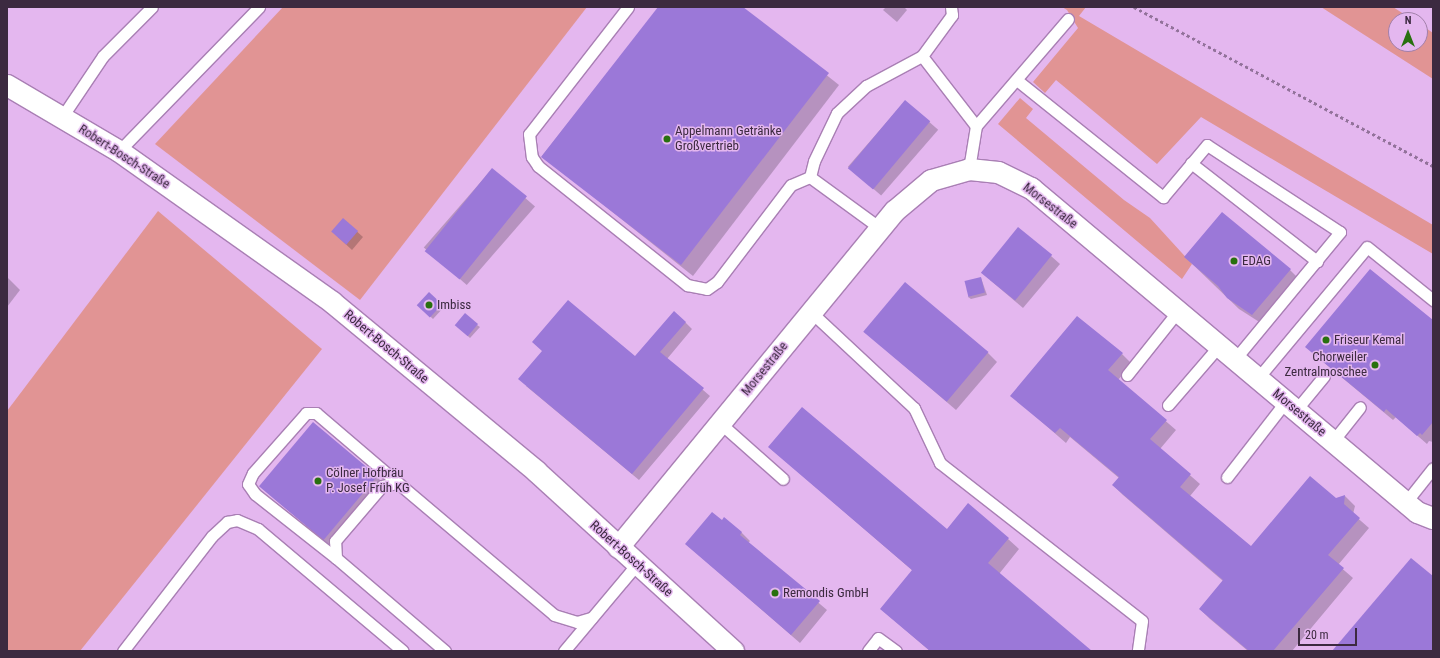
<!DOCTYPE html>
<html>
<head>
<meta charset="utf-8">
<style>
	body { margin:0 }
	#map { position:relative; width:1440px; height:658px; overflow:hidden; background:#e4b7ef; font-family:"Roboto Condensed",sans-serif }
	div>[style] { position:absolute }
	.green>* { inset:0; background:#e19494 }
	.shadow>* { inset:0; background:#0003; transform-origin:0 0 }
	.building>* { inset:0; background:#9b78d8; transform-origin:0 0 }
	.path>* { height:2.5px; margin-top:-1.25px; transform-origin:0; background:repeating-linear-gradient(90deg,#92729a 0 3px,transparent 0 6px) }
	.roads { filter:drop-shadow(1px 0 #a97fb4) drop-shadow(-1px 0 #a97fb4) drop-shadow(0 1px #a97fb4) drop-shadow(0 -1px #a97fb4) }
	.service>* { height:11px; margin:-5.5px; padding:0 5.5px; transform-origin:5.5px; border-radius:5.5px; background:#fff }
	.minor>* { height:21px; margin:-10.5px; padding:0 10.5px; transform-origin:10.5px; border-radius:10.5px; background:#fff }
	.dots>* { width:11px; height:11px; translate:-50% -50%; box-sizing:border-box; border:2px solid #e4b7ef; border-radius:50% }
	span { translate:-50% -50%; white-space:nowrap; text-align:center; line-height:1.15; -webkit-text-stroke:3px #e4b7ef; paint-order:stroke }
	.poi-label { font-size:13px; color:#3c2a40 }
	.left { translate:0 -50%; text-align:left }
	.right { translate:-100% -50%; text-align:right }
	.street-label { font-size:13px; color:#3c2a40 }
	.frame { position:absolute; inset:0; border:8px solid #3c2a40; pointer-events:none }
	.north { position:absolute; left:1388px; top:12px; width:40px; height:40px; box-sizing:border-box; background:#e4b7ef; border:1px solid #a17fa9; border-radius:50%; rotate:0deg; font-size:11px; font-weight:700; line-height:16px; text-align:center; color:#3c2a40 }
	.north::after { content:''; display:block; margin:auto; width:14px; height:18px; background:#28700f; clip-path:polygon(50% 0,100% 100%,50% 72%,0 100%) }
	.scale { position:absolute; left:1298px; top:628px; width:59px; height:18px; box-sizing:border-box; border:2px solid #3c2a40; border-top:0; padding-left:5px; font-size:12px; line-height:14px; white-space:nowrap; color:#3c2a40; -webkit-text-stroke:3px #e4b7ef; paint-order:stroke }
</style>
</head>
<body>
<div id="map">
	<div class="green">
		<div style="clip-path:polygon(283px 7px,587px 7px,360px 300px,155px 144px)"></div>
		<div style="clip-path:polygon(1062px 7px,1086px 7px,1079px 16px,1433px 225px,1433px 254px,1201px 117px,1157px 164px,1056px 80px,1045px 93px,1033px 82px,1078px 28px,1067px 10px)"></div>
		<div style="clip-path:polygon(1321px 7px,1393px 7px,1413px 20px,1396px 20px,1396px 44px,1420px 44px,1420px 24px,1433px 33px,1433px 79px)"></div>
		<div style="clip-path:polygon(1020px 98px,1033px 109px,1026px 118px,1124px 200px,1150px 218px,1192px 264px,1182px 279px,998px 124px)"></div>
		<div style="clip-path:polygon(158px 211px,322px 349px,80px 651px,7px 651px,7px 411px)"></div>
	</div>
	<div class="shadow">
		<div style="clip-path:polygon(659px 7px,741px 7px,839px 85px,693px 276px,542px 156px)"></div>
		<div style="clip-path:polygon(886px 7px,904px 7px,907px 10px,897px 22px,883px 10px)"></div>
		<div style="left:905px;top:101px;width:44px;height:87px;rotate:41deg"></div>
		<div style="left:492px;top:169px;width:57px;height:104px;rotate:41deg"></div>
		<div style="clip-path:polygon(343px 219px,363px 237px,352px 250px,338px 237px)"></div>
		<div style="clip-path:polygon(1051px 256px,1060px 264px,1023px 308px,990px 280px)"></div>
		<div style="clip-path:polygon(1185px 257px,1290px 270px,1301px 281px,1264px 325px,1239px 309px)"></div>
		<div style="clip-path:polygon(7px 277px,20px 290px,7px 307px)"></div>
		<div style="clip-path:polygon(981px 278px,987px 295px,971px 299px,968px 297px)"></div>
		<div style="clip-path:polygon(441px 304px,444px 307px,433px 319px,421px 308px)"></div>
		<div style="clip-path:polygon(1433px 321px,1433px 442px,1429px 441px,1427px 444px,1396px 417px,1393px 420px,1316px 356px)"></div>
		<div style="clip-path:polygon(685px 322px,692px 329px,667px 359px,710px 396px,639px 480px,526px 386px,635px 358px)"></div>
		<div style="clip-path:polygon(477px 325px,480px 327px,470px 338px,459px 328px)"></div>
		<div style="clip-path:polygon(865px 332px,988px 353px,997px 362px,956px 410px)"></div>
		<div style="clip-path:polygon(1122px 354px,1132px 364px,1118px 380px,1176px 430px,1160px 449px,1200px 484px,1190px 496px,1251px 547px,1345px 496px,1355px 506px,1353px 514px,1369px 528px,1338px 565px,1353px 578px,1292px 651px,1248px 651px,1210px 619px,1200px 609px,1223px 581px,1123px 495px,1113px 485px,1119px 478px,1070px 437px,1066px 443px,1012px 396px)"></div>
		<div style="clip-path:polygon(769px 447px,947px 530px,1008px 539px,1019px 549px,999px 574px,1090px 651px,930px 651px,881px 609px,913px 571px)"></div>
		<div style="clip-path:polygon(376px 476px,387px 487px,335px 550px,260px 486px)"></div>
		<div style="clip-path:polygon(722px 522px,741px 532px,750px 541px,748px 543px,827px 610px,800px 643px,686px 544px)"></div>
	</div>
	<div class="building">
		<div style="clip-path:polygon(658px 7px,743px 7px,829px 73px,681px 265px,541px 157px)"></div>
		<div style="left:905px;top:100px;width:33px;height:89px;rotate:40deg"></div>
		<div style="left:492px;top:168px;width:45px;height:107px;rotate:39deg"></div>
		<div style="clip-path:polygon(1222px 212px,1291px 269px,1252px 315px,1227px 298px,1218px 286px,1184px 257px)"></div>
		<div style="left:343px;top:218px;width:20px;height:18px;rotate:41deg"></div>
		<div style="left:1018px;top:227px;width:44px;height:59px;rotate:39deg"></div>
		<div style="clip-path:polygon(1370px 269px,1433px 320px,1433px 422px,1422px 435px,1420px 433px,1417px 436px,1386px 409px,1384px 412px,1305px 347px)"></div>
		<div style="left:981px;top:277px;width:16px;height:17px;rotate:76deg"></div>
		<div style="left:905px;top:282px;width:109px;height:65px;rotate:40deg"></div>
		<div style="left:429px;top:292px;width:18px;height:18px;rotate:43deg"></div>
		<div style="clip-path:polygon(568px 300px,635px 356px,674px 311px,686px 322px,660px 352px,704px 388px,632px 474px,518px 379px,542px 351px,532px 342px)"></div>
		<div style="left:465px;top:313px;width:17px;height:16px;rotate:40deg"></div>
		<div style="clip-path:polygon(1077px 316px,1123px 353px,1108px 370px,1167px 420px,1150px 439px,1191px 474px,1180px 487px,1251px 546px,1310px 476px,1336px 498px,1345px 495px,1344px 504px,1360px 518px,1328px 555px,1344px 568px,1273px 651px,1249px 651px,1199px 609px,1223px 580px,1112px 485px,1119px 477px,1060px 428px,1055px 433px,1010px 396px)"></div>
		<div style="clip-path:polygon(802px 407px,947px 529px,968px 503px,1009px 538px,988px 563px,1092px 651px,930px 651px,880px 609px,912px 570px,768px 447px)"></div>
		<div style="left:313px;top:422px;width:84px;height:84px;rotate:40deg"></div>
		<div style="clip-path:polygon(712px 512px,722px 520px,724px 517px,742px 532px,740px 535px,820px 601px,791px 635px,685px 544px)"></div>
		<div style="clip-path:polygon(1411px 558px,1433px 576px,1433px 651px,1332px 651px)"></div>
	</div>
	<div class="path">
		<div style="left:1134px;top:7px;width:339px;rotate:28deg"></div>
	</div>
	<div class="roads">
		<div class="service">
			<div style="left:628px;top:7px;width:161px;rotate:127.9deg"></div>
			<div style="left:529px;top:134px;width:23px;rotate:83deg"></div>
			<div style="left:532px;top:157px;width:11px;rotate:56deg"></div>
			<div style="left:538px;top:166px;width:191px;rotate:38.6deg"></div>
			<div style="left:687px;top:285px;width:20px;rotate:11deg"></div>
			<div style="left:707px;top:289px;width:12px;rotate:-35deg"></div>
			<div style="left:717px;top:282px;width:122px;rotate:-52.7deg"></div>
			<div style="left:791px;top:185px;width:21px;rotate:-23deg"></div>
			<div style="left:922px;top:56px;width:88px;rotate:52.4deg"></div>
			<div style="left:1018px;top:81px;width:186px;rotate:38.7deg"></div>
			<div style="left:1163px;top:197px;width:68px;rotate:-49.8deg"></div>
			<div style="left:1207px;top:145px;width:159px;rotate:33.2deg"></div>
			<div style="left:1340px;top:232px;width:165px;rotate:129.6deg"></div>
			<div style="left:62px;top:117px;width:73px;rotate:-56.1deg"></div>
			<div style="left:103px;top:56px;width:69px;rotate:-45deg"></div>
			<div style="left:119px;top:151px;width:201px;rotate:-45.8deg"></div>
			<div style="left:1191px;top:163px;width:160px;rotate:37.9deg"></div>
			<div style="left:969px;top:169px;width:44px;rotate:-80.8deg"></div>
			<div style="left:976px;top:126px;width:141px;rotate:-49.3deg"></div>
			<div style="left:810px;top:177px;width:16px;rotate:-76deg"></div>
			<div style="left:814px;top:161px;width:53px;rotate:-64.4deg"></div>
			<div style="left:837px;top:113px;width:40px;rotate:-43deg"></div>
			<div style="left:866px;top:86px;width:64px;rotate:-28.2deg"></div>
			<div style="left:922px;top:56px;width:51px;rotate:-53.8deg"></div>
			<div style="left:952px;top:15px;width:8px;rotate:-97deg"></div>
			<div style="left:810px;top:177px;width:87px;rotate:36.1deg"></div>
			<div style="left:811px;top:312px;width:141px;rotate:43deg"></div>
			<div style="left:914px;top:408px;width:61px;rotate:64.7deg"></div>
			<div style="left:940px;top:463px;width:256px;rotate:38deg"></div>
			<div style="left:1142px;top:621px;width:30px;rotate:98deg"></div>
			<div style="left:1127px;top:375px;width:82px;rotate:-51.4deg"></div>
			<div style="left:1258px;top:378px;width:170px;rotate:-50.2deg"></div>
			<div style="left:1367px;top:247px;width:85px;rotate:38.8deg"></div>
			<div style="left:1168px;top:405px;width:78px;rotate:-49.2deg"></div>
			<div style="left:1296px;top:410px;width:44px;rotate:-50.5deg"></div>
			<div style="left:720px;top:423px;width:84px;rotate:41.6deg"></div>
			<div style="left:1333px;top:441px;width:43px;rotate:-51.5deg"></div>
			<div style="left:1227px;top:477px;width:96px;rotate:-52.2deg"></div>
			<div style="left:1406px;top:502px;width:43px;rotate:-51.5deg"></div>
			<div style="left:336px;top:558px;width:103px;rotate:-141.7deg"></div>
			<div style="left:255px;top:494px;width:12px;rotate:-125deg"></div>
			<div style="left:248px;top:484px;width:12px;rotate:-66deg"></div>
			<div style="left:253px;top:473px;width:80px;rotate:-48.5deg"></div>
			<div style="left:306px;top:413px;width:10px"></div>
			<div style="left:316px;top:413px;width:108px;rotate:40.5deg"></div>
			<div style="left:123px;top:651px;width:145px;rotate:-52.3deg"></div>
			<div style="left:212px;top:536px;width:21px;rotate:-43deg"></div>
			<div style="left:227px;top:522px;width:10px;rotate:-11deg"></div>
			<div style="left:237px;top:520px;width:23px;rotate:23deg"></div>
			<div style="left:258px;top:529px;width:189px;rotate:40.1deg"></div>
			<div style="left:445px;top:651px;width:143px;rotate:-139.5deg"></div>
			<div style="left:336px;top:558px;width:17px;rotate:-93deg"></div>
			<div style="left:335px;top:541px;width:72px;rotate:-49.5deg"></div>
			<div style="left:382px;top:486px;width:16px;rotate:-11deg"></div>
			<div style="left:398px;top:483px;width:204px;rotate:40.2deg"></div>
			<div style="left:554px;top:615px;width:24px;rotate:17deg"></div>
			<div style="left:577px;top:622px;width:15px;rotate:-16deg"></div>
			<div style="left:564px;top:651px;width:114px;rotate:-50deg"></div>
			<div style="left:868px;top:651px;width:16px;rotate:-52deg"></div>
			<div style="left:878px;top:638px;width:22px;rotate:36deg"></div>
		</div>
		<div class="minor">
			<div style="left:7px;top:85px;width:130px;rotate:30.5deg"></div>
			<div style="left:119px;top:151px;width:261px;rotate:35.3deg"></div>
			<div style="left:332px;top:302px;width:265px;rotate:39.6deg"></div>
			<div style="left:536px;top:471px;width:267px;rotate:42.4deg"></div>
			<div style="left:618px;top:547px;width:435px;rotate:-50.6deg"></div>
			<div style="left:894px;top:211px;width:48px;rotate:-40deg"></div>
			<div style="left:931px;top:180px;width:40px;rotate:-16deg"></div>
			<div style="left:969px;top:169px;width:29px;rotate:6deg"></div>
			<div style="left:998px;top:172px;width:37px;rotate:26deg"></div>
			<div style="left:1031px;top:188px;width:504px;rotate:40.01deg"></div>
			<div style="left:1417px;top:512px;width:17px;rotate:21deg"></div>
		</div>
	</div>
	<div class="dots">
		<div style="left:667px;top:139px;background:#28700f"></div>
		<div style="left:1234px;top:261px;background:#28700f"></div>
		<div style="left:429px;top:305px;background:#28700f"></div>
		<div style="left:1326px;top:340px;background:#28700f"></div>
		<div style="left:1375px;top:365px;background:#28700f"></div>
		<div style="left:318px;top:481px;background:#28700f"></div>
		<div style="left:775px;top:593px;background:#28700f"></div>
	</div>
	<div class="poi-label">
		<span class="left" style="left:675px;top:139px">Appelmann Getränke<br>Großvertrieb</span>
		<span class="left" style="left:1242px;top:261px">EDAG</span>
		<span class="left" style="left:437px;top:305px">Imbiss</span>
		<span class="left" style="left:1334px;top:340px">Friseur Kemal</span>
		<span class="right" style="left:1367px;top:365px">Chorweiler<br>Zentralmoschee</span>
		<span class="left" style="left:326px;top:481px">Cölner Hofbräu<br>P. Josef Früh KG</span>
		<span class="left" style="left:783px;top:593px">Remondis GmbH</span>
	</div>
	<div class="street-label">
		<span style="left:124px;top:157px;rotate:33deg">Robert-Bosch-Straße</span>
		<span style="left:1050px;top:206px;rotate:38deg">Morsestraße</span>
		<span style="left:386px;top:347px;rotate:40deg">Robert-Bosch-Straße</span>
		<span style="left:765px;top:369px;rotate:-51deg">Morsestraße</span>
		<span style="left:1299px;top:413px;rotate:40deg">Morsestraße</span>
		<span style="left:631px;top:559px;rotate:42deg">Robert-Bosch-Straße</span>
	</div>
	<div class="frame"></div>
	<div class="north">N</div>
	<div class="scale">20 m</div>
</div>
</body>
</html>
